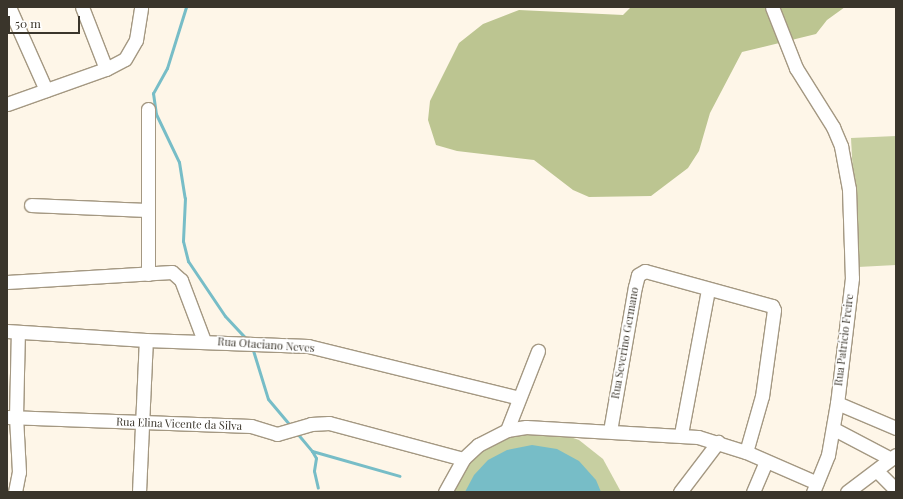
<!DOCTYPE html>
<html>
<head>
<meta charset="utf-8">
<style>
	body { margin:0 }
	#map { position:relative; width:903px; height:499px; overflow:hidden; background:#fef6e8; font-family:"Playfair Display",serif }
	div>[style] { position:absolute }
	.green>* { inset:0; background:#c7cfa1 }
	.forest>* { inset:0; background:#bcc591 }
	.water>* { inset:0; background:#77bdc7 }
	.stream>* { height:3px; margin:-1.5px; padding:0 1.5px; transform-origin:1.5px; border-radius:1.5px; background:#77bdc7 }
	.roads { filter:drop-shadow(1px 0 #a49882) drop-shadow(-1px 0 #a49882) drop-shadow(0 1px #a49882) drop-shadow(0 -1px #a49882) }
	.minor>* { height:13px; margin:-6.5px; padding:0 6.5px; transform-origin:6.5px; border-radius:6.5px; background:#fff }
	span { translate:-50% -50%; white-space:nowrap; text-align:center; line-height:1.15; -webkit-text-stroke:3px #fff; paint-order:stroke }
	.street-label { font-size:11px; color:#3a352b }
	.frame { position:absolute; inset:0; border:8px solid #3a352b; pointer-events:none }
	.scale { position:absolute; left:8px; top:16px; width:72px; height:18px; box-sizing:border-box; border:2px solid #3a352b; border-top:0; padding-left:5px; font-size:12px; line-height:14px; white-space:nowrap; color:#3a352b; -webkit-text-stroke:3px #fff; paint-order:stroke }
</style>
</head>
<body>
<div id="map">
	<div class="green">
		<div style="clip-path:polygon(896px 136px,896px 265px,858px 267px,851px 138px)"></div>
		<div style="clip-path:polygon(520px 430px,550px 430px,579px 440px,603px 459px,621px 492px,448px 492px,467px 458px)"></div>
	</div>
	<div class="forest">
		<div style="clip-path:polygon(631px 7px,845px 7px,827px 20px,816px 34px,742px 52px,710px 113px,699px 151px,688px 168px,651px 196px,589px 197px,573px 190px,534px 160px,457px 151px,436px 145px,428px 120px,430px 101px,459px 43px,483px 24px,519px 10px,623px 15px)"></div>
	</div>
	<div class="water">
		<div style="clip-path:polygon(532px 445px,557px 449px,579px 461px,596px 480px,601px 492px,465px 492px,474px 475px,488px 460px,507px 450px)"></div>
	</div>
	<div class="stream">
		<div style="left:186px;top:7px;width:64px;rotate:107.3deg"></div>
		<div style="left:167px;top:68px;width:29px;rotate:119deg"></div>
		<div style="left:153px;top:93px;width:21px;rotate:82deg"></div>
		<div style="left:156px;top:114px;width:53px;rotate:64.4deg"></div>
		<div style="left:179px;top:162px;width:36px;rotate:81deg"></div>
		<div style="left:185px;top:198px;width:43px;rotate:92.7deg"></div>
		<div style="left:183px;top:241px;width:21px;rotate:76deg"></div>
		<div style="left:188px;top:261px;width:66px;rotate:56.1deg"></div>
		<div style="left:225px;top:316px;width:33px;rotate:47deg"></div>
		<div style="left:252px;top:347px;width:54px;rotate:72.9deg"></div>
		<div style="left:268px;top:399px;width:35px;rotate:50deg"></div>
		<div style="left:296px;top:432px;width:25px;rotate:50deg"></div>
		<div style="left:312px;top:451px;width:91px;rotate:15.9deg"></div>
		<div style="left:312px;top:451px;width:8px;rotate:60deg"></div>
		<div style="left:316px;top:458px;width:13px;rotate:99deg"></div>
		<div style="left:314px;top:471px;width:17px;rotate:77deg"></div>
	</div>
	<div class="roads">
		<div class="minor">
			<div style="left:9px;top:7px;width:91px;rotate:66deg"></div>
			<div style="left:82px;top:7px;width:66px;rotate:68.8deg"></div>
			<div style="left:772px;top:7px;width:66px;rotate:68.5deg"></div>
			<div style="left:796px;top:68px;width:70px;rotate:57.9deg"></div>
			<div style="left:833px;top:127px;width:21px;rotate:67deg"></div>
			<div style="left:841px;top:146px;width:44px;rotate:79.5deg"></div>
			<div style="left:849px;top:189px;width:89px;rotate:88.1deg"></div>
			<div style="left:852px;top:278px;width:126px;rotate:96.8deg"></div>
			<div style="left:837px;top:403px;width:53px;rotate:99.8deg"></div>
			<div style="left:828px;top:455px;width:40px;rotate:112deg"></div>
			<div style="left:7px;top:104px;width:105px;rotate:-19.5deg"></div>
			<div style="left:106px;top:69px;width:21px;rotate:-28deg"></div>
			<div style="left:125px;top:59px;width:22px;rotate:-60deg"></div>
			<div style="left:136px;top:40px;width:33px;rotate:-81deg"></div>
			<div style="left:31px;top:205px;width:115px;rotate:2.5deg"></div>
			<div style="left:148px;top:274px;width:165px;rotate:-90deg"></div>
			<div style="left:7px;top:282px;width:165px;rotate:-3.5deg"></div>
			<div style="left:172px;top:272px;width:12px;rotate:42deg"></div>
			<div style="left:181px;top:280px;width:65px;rotate:69.3deg"></div>
			<div style="left:7px;top:331px;width:139px;rotate:3.7deg"></div>
			<div style="left:146px;top:340px;width:162px;rotate:2.1deg"></div>
			<div style="left:308px;top:346px;width:217px;rotate:13.8deg"></div>
			<div style="left:837px;top:403px;width:64px;rotate:23deg"></div>
			<div style="left:7px;top:417px;width:244px;rotate:2.1deg"></div>
			<div style="left:251px;top:426px;width:27px;rotate:17deg"></div>
			<div style="left:277px;top:434px;width:35px;rotate:-16deg"></div>
			<div style="left:311px;top:424px;width:18px;rotate:-3deg"></div>
			<div style="left:329px;top:423px;width:139px;rotate:15deg"></div>
			<div style="left:834px;top:429px;width:64px;rotate:27.8deg"></div>
			<div style="left:507px;top:430px;width:85px;rotate:-68.6deg"></div>
			<div style="left:610px;top:431px;width:146px;rotate:-80.2deg"></div>
			<div style="left:635px;top:287px;width:12px;rotate:-76deg"></div>
			<div style="left:638px;top:275px;width:8px;rotate:-30deg"></div>
			<div style="left:645px;top:271px;width:132px;rotate:15.4deg"></div>
			<div style="left:772px;top:306px;width:4px;rotate:63deg"></div>
			<div style="left:774px;top:310px;width:87px;rotate:97.9deg"></div>
			<div style="left:762px;top:396px;width:58px;rotate:105.9deg"></div>
			<div style="left:681px;top:434px;width:147px;rotate:-79.4deg"></div>
			<div style="left:877px;top:471px;width:27px;rotate:45deg"></div>
			<div style="left:15px;top:492px;width:20px;rotate:-79deg"></div>
			<div style="left:19px;top:472px;width:55px;rotate:-93.1deg"></div>
			<div style="left:16px;top:417px;width:85px;rotate:-88.7deg"></div>
			<div style="left:139px;top:492px;width:152px;rotate:-87.4deg"></div>
			<div style="left:445px;top:492px;width:38px;rotate:-61deg"></div>
			<div style="left:463px;top:459px;width:21px;rotate:-43deg"></div>
			<div style="left:478px;top:445px;width:33px;rotate:-27deg"></div>
			<div style="left:507px;top:430px;width:19px;rotate:-9deg"></div>
			<div style="left:526px;top:427px;width:172px;rotate:3.3deg"></div>
			<div style="left:698px;top:437px;width:50px;rotate:17.4deg"></div>
			<div style="left:746px;top:452px;width:77px;rotate:23.6deg"></div>
			<div style="left:680px;top:492px;width:63px;rotate:-52.8deg"></div>
			<div style="left:753px;top:492px;width:33px;rotate:-67deg"></div>
			<div style="left:847px;top:492px;width:61px;rotate:-37.1deg"></div>
		</div>
	</div>
	<div class="street-label">
		<span style="left:844px;top:340px;rotate:-83deg">Rua Patrício Freire</span>
		<span style="left:625px;top:343px;rotate:-80deg">Rua Severino Germano</span>
		<span style="left:266px;top:345px;rotate:4deg">Rua Otaciano Neves</span>
		<span style="left:179px;top:424px;rotate:2deg">Rua Elina Vicente da Silva</span>
	</div>
	<div class="frame"></div>
	<div class="scale">50 m</div>
</div>
</body>
</html>
